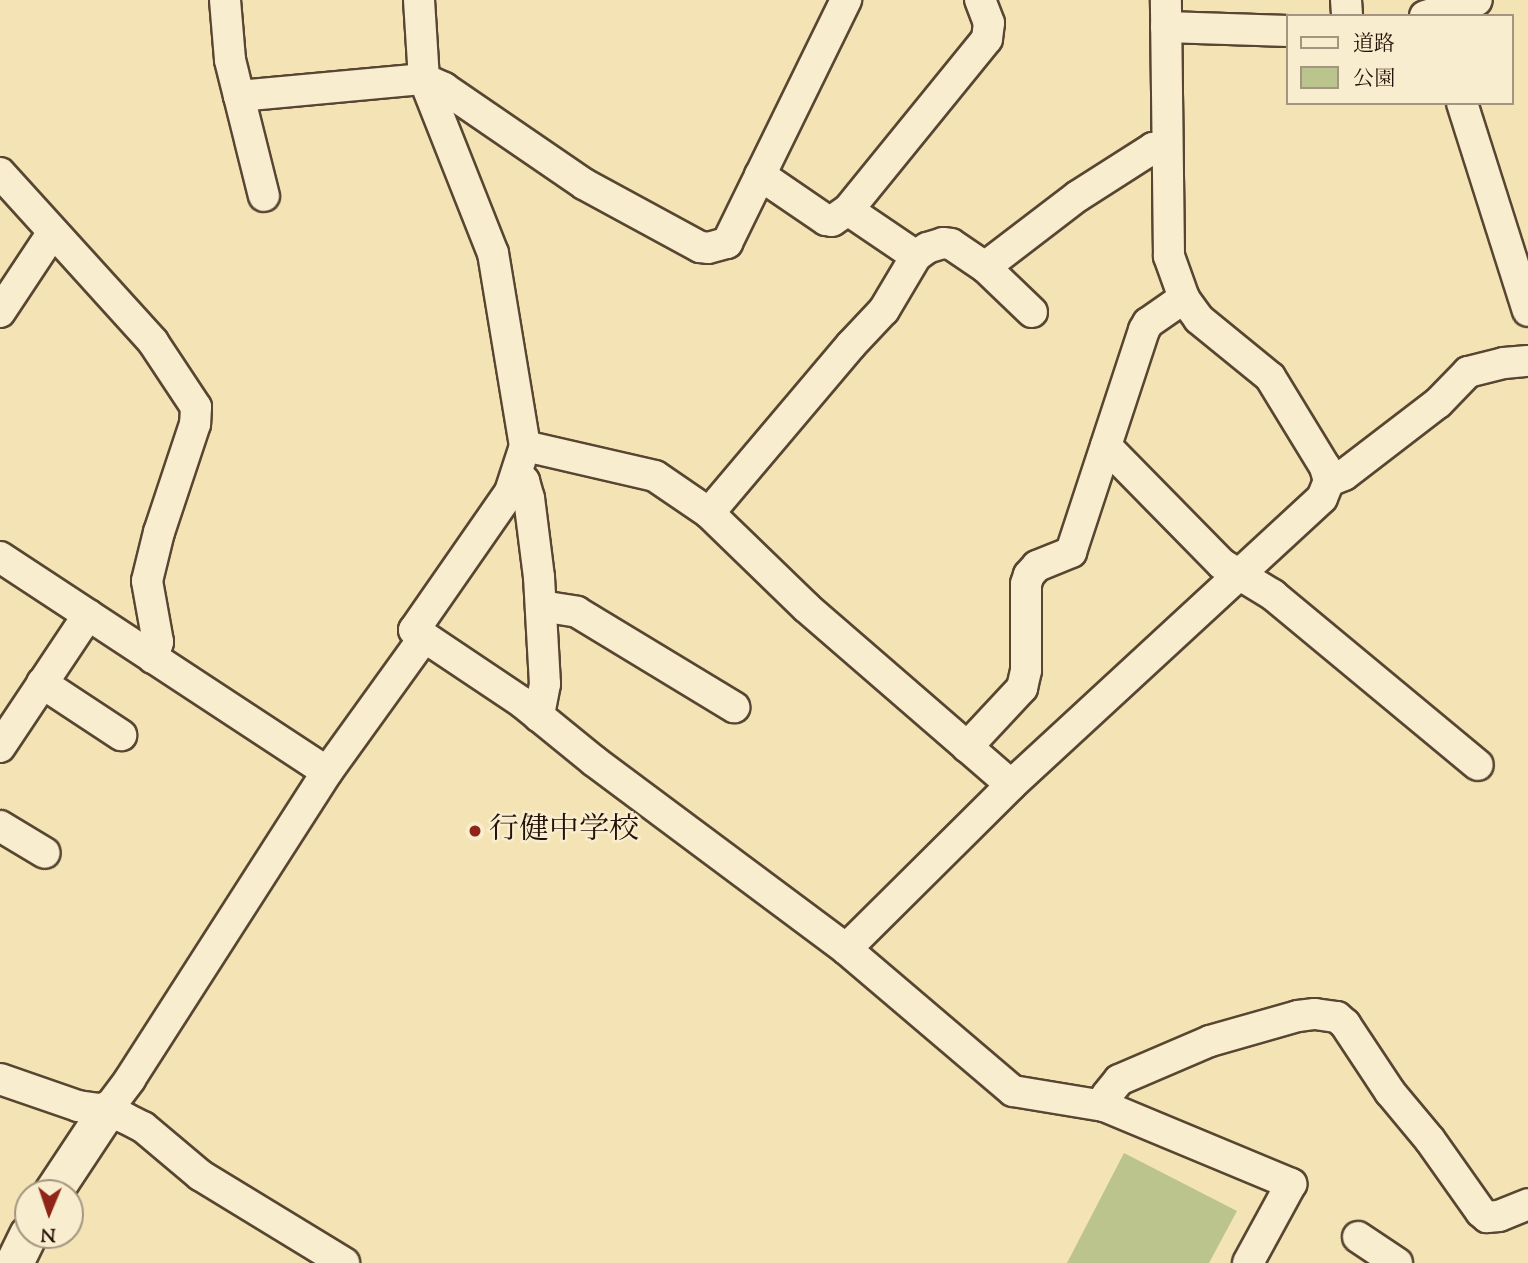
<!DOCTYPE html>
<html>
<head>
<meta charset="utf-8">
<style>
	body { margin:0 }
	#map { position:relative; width:1528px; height:1263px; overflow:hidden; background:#f4e4b5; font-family:"Sorts Mill Goudy","Noto Serif JP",serif }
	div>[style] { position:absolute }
	.green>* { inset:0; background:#bcc48d }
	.roads { filter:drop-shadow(2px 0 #584632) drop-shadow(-2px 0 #584632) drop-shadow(0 2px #584632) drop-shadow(0 -2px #584632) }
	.minor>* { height:30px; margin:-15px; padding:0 15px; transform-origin:15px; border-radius:15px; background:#f8edcf }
	.tertiary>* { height:37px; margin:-18.5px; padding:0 18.5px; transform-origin:18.5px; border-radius:18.5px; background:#f8edcf }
	.dots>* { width:19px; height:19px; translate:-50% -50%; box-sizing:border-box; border:4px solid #f8edcf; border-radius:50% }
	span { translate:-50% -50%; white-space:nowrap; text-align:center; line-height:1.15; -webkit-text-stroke:5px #f8edcf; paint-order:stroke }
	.poi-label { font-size:30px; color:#241107 }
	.left { translate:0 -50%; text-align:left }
	.legend { position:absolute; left:1286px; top:14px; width:228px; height:91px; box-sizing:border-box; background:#f8edcf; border:2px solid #a3957f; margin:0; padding:9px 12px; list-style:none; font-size:21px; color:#241107 }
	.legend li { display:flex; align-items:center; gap:14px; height:35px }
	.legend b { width:35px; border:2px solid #a3957f }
	.north { position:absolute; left:14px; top:1179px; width:70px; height:70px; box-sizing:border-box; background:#f8edcf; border:2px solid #a3957f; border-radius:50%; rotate:182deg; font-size:19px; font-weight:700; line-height:28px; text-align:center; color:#241107 }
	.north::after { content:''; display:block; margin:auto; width:24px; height:32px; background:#8f2418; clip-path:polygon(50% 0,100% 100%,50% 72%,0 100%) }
</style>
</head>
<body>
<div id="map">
	<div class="green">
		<div style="clip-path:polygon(1124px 1153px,1237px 1211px,1209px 1263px,1067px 1263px)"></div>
	</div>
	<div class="roads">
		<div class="minor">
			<div style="left:225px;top:0;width:60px;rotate:85.2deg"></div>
			<div style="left:230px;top:60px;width:37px;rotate:76deg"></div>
			<div style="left:239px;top:96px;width:186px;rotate:-5.3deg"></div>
			<div style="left:424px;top:79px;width:22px;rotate:24deg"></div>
			<div style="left:444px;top:88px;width:170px;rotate:34.4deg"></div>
			<div style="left:584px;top:184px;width:132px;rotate:28.5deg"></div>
			<div style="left:700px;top:247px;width:8px;rotate:7deg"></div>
			<div style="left:708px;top:248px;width:20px;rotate:-15deg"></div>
			<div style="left:727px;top:243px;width:271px;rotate:-63.9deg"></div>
			<div style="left:419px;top:0;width:79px;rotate:86.4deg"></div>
			<div style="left:424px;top:79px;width:187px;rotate:68.4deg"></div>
			<div style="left:493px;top:253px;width:196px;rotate:80.6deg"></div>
			<div style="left:525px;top:446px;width:48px;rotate:108.1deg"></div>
			<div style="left:510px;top:492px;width:168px;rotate:124.8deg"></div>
			<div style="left:414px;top:630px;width:131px;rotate:33.8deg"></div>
			<div style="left:523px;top:703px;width:92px;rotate:39.2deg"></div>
			<div style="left:594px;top:761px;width:314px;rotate:36.7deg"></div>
			<div style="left:846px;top:949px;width:219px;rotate:40.4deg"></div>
			<div style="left:1013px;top:1091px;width:92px;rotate:9.4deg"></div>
			<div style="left:1104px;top:1106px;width:203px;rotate:22.6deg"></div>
			<div style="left:1291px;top:1184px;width:90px;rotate:118.6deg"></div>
			<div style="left:1346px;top:0;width:16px;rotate:86deg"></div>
			<div style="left:1425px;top:16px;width:54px;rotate:-17.1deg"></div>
			<div style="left:1166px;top:27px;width:122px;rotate:1.9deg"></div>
			<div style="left:239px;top:96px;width:103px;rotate:76deg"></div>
			<div style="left:1462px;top:103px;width:218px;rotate:72.4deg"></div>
			<div style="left:0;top:173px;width:228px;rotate:47.8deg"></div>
			<div style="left:153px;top:342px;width:78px;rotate:56.5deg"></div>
			<div style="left:196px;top:407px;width:17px;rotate:93deg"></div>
			<div style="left:195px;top:424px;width:114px;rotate:108.4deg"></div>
			<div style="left:159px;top:532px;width:50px;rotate:103.8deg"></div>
			<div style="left:147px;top:581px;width:62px;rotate:79.8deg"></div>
			<div style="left:158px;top:642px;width:17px;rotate:107deg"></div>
			<div style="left:760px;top:175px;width:80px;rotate:34.3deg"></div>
			<div style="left:826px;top:220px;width:6px;rotate:9deg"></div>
			<div style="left:832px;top:221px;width:19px;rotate:-35deg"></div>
			<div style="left:848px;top:210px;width:82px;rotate:34.1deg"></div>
			<div style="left:848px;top:210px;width:220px;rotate:-50.9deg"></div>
			<div style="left:987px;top:39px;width:16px;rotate:-83deg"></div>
			<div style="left:989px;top:23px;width:25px;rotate:-111deg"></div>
			<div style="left:985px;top:267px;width:117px;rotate:-37.4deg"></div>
			<div style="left:1078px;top:196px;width:89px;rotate:-32.6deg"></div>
			<div style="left:1153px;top:148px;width:14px;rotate:-4deg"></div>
			<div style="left:0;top:312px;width:96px;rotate:-56.5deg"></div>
			<div style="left:525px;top:446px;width:133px;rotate:13deg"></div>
			<div style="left:655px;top:476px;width:65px;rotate:34.4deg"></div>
			<div style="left:709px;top:513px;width:136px;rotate:44.1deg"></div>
			<div style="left:807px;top:608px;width:270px;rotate:40.9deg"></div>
			<div style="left:1106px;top:446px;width:165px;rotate:45.5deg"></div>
			<div style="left:1222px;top:564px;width:60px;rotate:31.3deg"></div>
			<div style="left:1273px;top:595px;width:266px;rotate:39.7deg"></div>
			<div style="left:517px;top:473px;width:11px;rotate:49deg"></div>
			<div style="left:524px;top:481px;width:18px;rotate:74deg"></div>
			<div style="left:529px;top:498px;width:80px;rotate:82.8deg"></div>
			<div style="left:539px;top:577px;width:107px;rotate:86.8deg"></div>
			<div style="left:545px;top:684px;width:33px;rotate:101deg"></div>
			<div style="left:1329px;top:481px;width:16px;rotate:-22deg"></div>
			<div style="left:1344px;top:475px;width:118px;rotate:-37.5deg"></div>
			<div style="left:1438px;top:403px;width:43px;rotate:-45.9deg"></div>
			<div style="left:1468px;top:372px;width:37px;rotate:-14deg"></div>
			<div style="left:1504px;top:363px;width:24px;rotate:-5deg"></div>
			<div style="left:709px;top:513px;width:220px;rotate:-49.8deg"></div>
			<div style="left:851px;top:345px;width:48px;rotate:-46.7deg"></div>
			<div style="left:884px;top:310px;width:63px;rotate:-59.3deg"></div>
			<div style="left:916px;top:256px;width:14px;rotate:-36deg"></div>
			<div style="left:927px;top:248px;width:17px;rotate:-17deg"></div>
			<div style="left:943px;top:243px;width:8px;rotate:7deg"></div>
			<div style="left:951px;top:244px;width:41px;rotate:34.1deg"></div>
			<div style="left:985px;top:267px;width:65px;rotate:43.8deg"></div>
			<div style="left:0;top:557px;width:391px;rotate:33.3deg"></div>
			<div style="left:541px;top:606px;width:36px;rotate:9deg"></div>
			<div style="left:577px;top:612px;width:184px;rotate:31.2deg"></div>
			<div style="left:42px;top:683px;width:95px;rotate:33.4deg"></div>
			<div style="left:0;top:747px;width:159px;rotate:-56.3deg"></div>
			<div style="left:967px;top:747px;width:81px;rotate:-47deg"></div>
			<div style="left:1022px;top:688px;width:18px;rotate:-77deg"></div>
			<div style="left:1026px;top:670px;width:86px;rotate:-90deg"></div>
			<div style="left:1026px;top:584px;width:9px;rotate:-72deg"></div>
			<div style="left:1029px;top:575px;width:12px;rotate:-48deg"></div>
			<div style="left:1037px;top:566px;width:37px;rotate:-22deg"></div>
			<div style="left:1071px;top:552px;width:234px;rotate:-71.8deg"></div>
			<div style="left:1144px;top:330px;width:8px;rotate:-60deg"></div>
			<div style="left:1148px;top:323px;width:44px;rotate:-34.8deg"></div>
			<div style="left:0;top:826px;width:52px;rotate:31deg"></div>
			<div style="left:846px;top:949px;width:233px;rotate:-44.8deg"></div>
			<div style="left:1011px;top:785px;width:423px;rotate:-42.7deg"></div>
			<div style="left:1322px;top:498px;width:18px;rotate:-68deg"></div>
			<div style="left:1329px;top:481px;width:15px;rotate:-106deg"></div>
			<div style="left:1325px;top:467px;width:105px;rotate:-121.4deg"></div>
			<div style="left:1270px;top:377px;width:92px;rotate:-140.8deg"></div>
			<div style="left:1199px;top:319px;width:26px;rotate:-126deg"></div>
			<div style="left:1184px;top:298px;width:45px;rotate:-109.7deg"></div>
			<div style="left:1169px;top:256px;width:256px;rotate:-90.7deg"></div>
			<div style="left:0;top:1079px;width:83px;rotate:19.1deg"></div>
			<div style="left:78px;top:1106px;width:29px;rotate:8deg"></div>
			<div style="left:107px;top:1110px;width:20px;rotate:24deg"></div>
			<div style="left:125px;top:1118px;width:20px;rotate:27deg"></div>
			<div style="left:143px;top:1127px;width:75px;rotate:40.1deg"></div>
			<div style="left:200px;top:1175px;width:169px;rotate:31.4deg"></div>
			<div style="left:1104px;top:1106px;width:11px;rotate:-75deg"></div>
			<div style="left:1107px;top:1095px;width:19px;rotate:-51deg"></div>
			<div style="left:1119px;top:1080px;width:99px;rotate:-23.2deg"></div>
			<div style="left:1210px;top:1041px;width:91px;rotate:-15.9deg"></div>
			<div style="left:1298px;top:1016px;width:17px;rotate:-7deg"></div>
			<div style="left:1315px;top:1014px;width:22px;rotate:8deg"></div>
			<div style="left:1337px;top:1017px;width:11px;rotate:41deg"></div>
			<div style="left:1345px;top:1024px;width:82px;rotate:56.5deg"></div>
			<div style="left:1390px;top:1092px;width:62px;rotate:50.2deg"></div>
			<div style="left:1430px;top:1140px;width:88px;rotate:54.7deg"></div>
			<div style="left:1481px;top:1212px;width:8px;rotate:40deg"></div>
			<div style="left:1487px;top:1217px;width:12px;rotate:-5deg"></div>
			<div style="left:1499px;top:1216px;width:31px;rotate:-22deg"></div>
			<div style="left:107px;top:1110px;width:39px;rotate:-53deg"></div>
			<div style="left:130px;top:1079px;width:365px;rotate:-57.3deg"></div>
			<div style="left:327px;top:772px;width:164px;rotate:-54.2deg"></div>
			<div style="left:1358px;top:1237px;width:47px;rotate:33.7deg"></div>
		</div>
		<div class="tertiary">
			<div style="left:52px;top:1193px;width:100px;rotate:-56.5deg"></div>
			<div style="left:14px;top:1263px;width:32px;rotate:-64deg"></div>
		</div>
	</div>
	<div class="dots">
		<div style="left:475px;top:831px;background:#8f2418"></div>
	</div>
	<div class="poi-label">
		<span class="left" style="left:489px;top:831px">行健中学校</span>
	</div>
	<ul class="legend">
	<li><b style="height:9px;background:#f8edcf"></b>道路</li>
	<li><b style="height:19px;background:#bcc48d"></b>公園</li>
	</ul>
	<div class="north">N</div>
</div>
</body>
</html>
